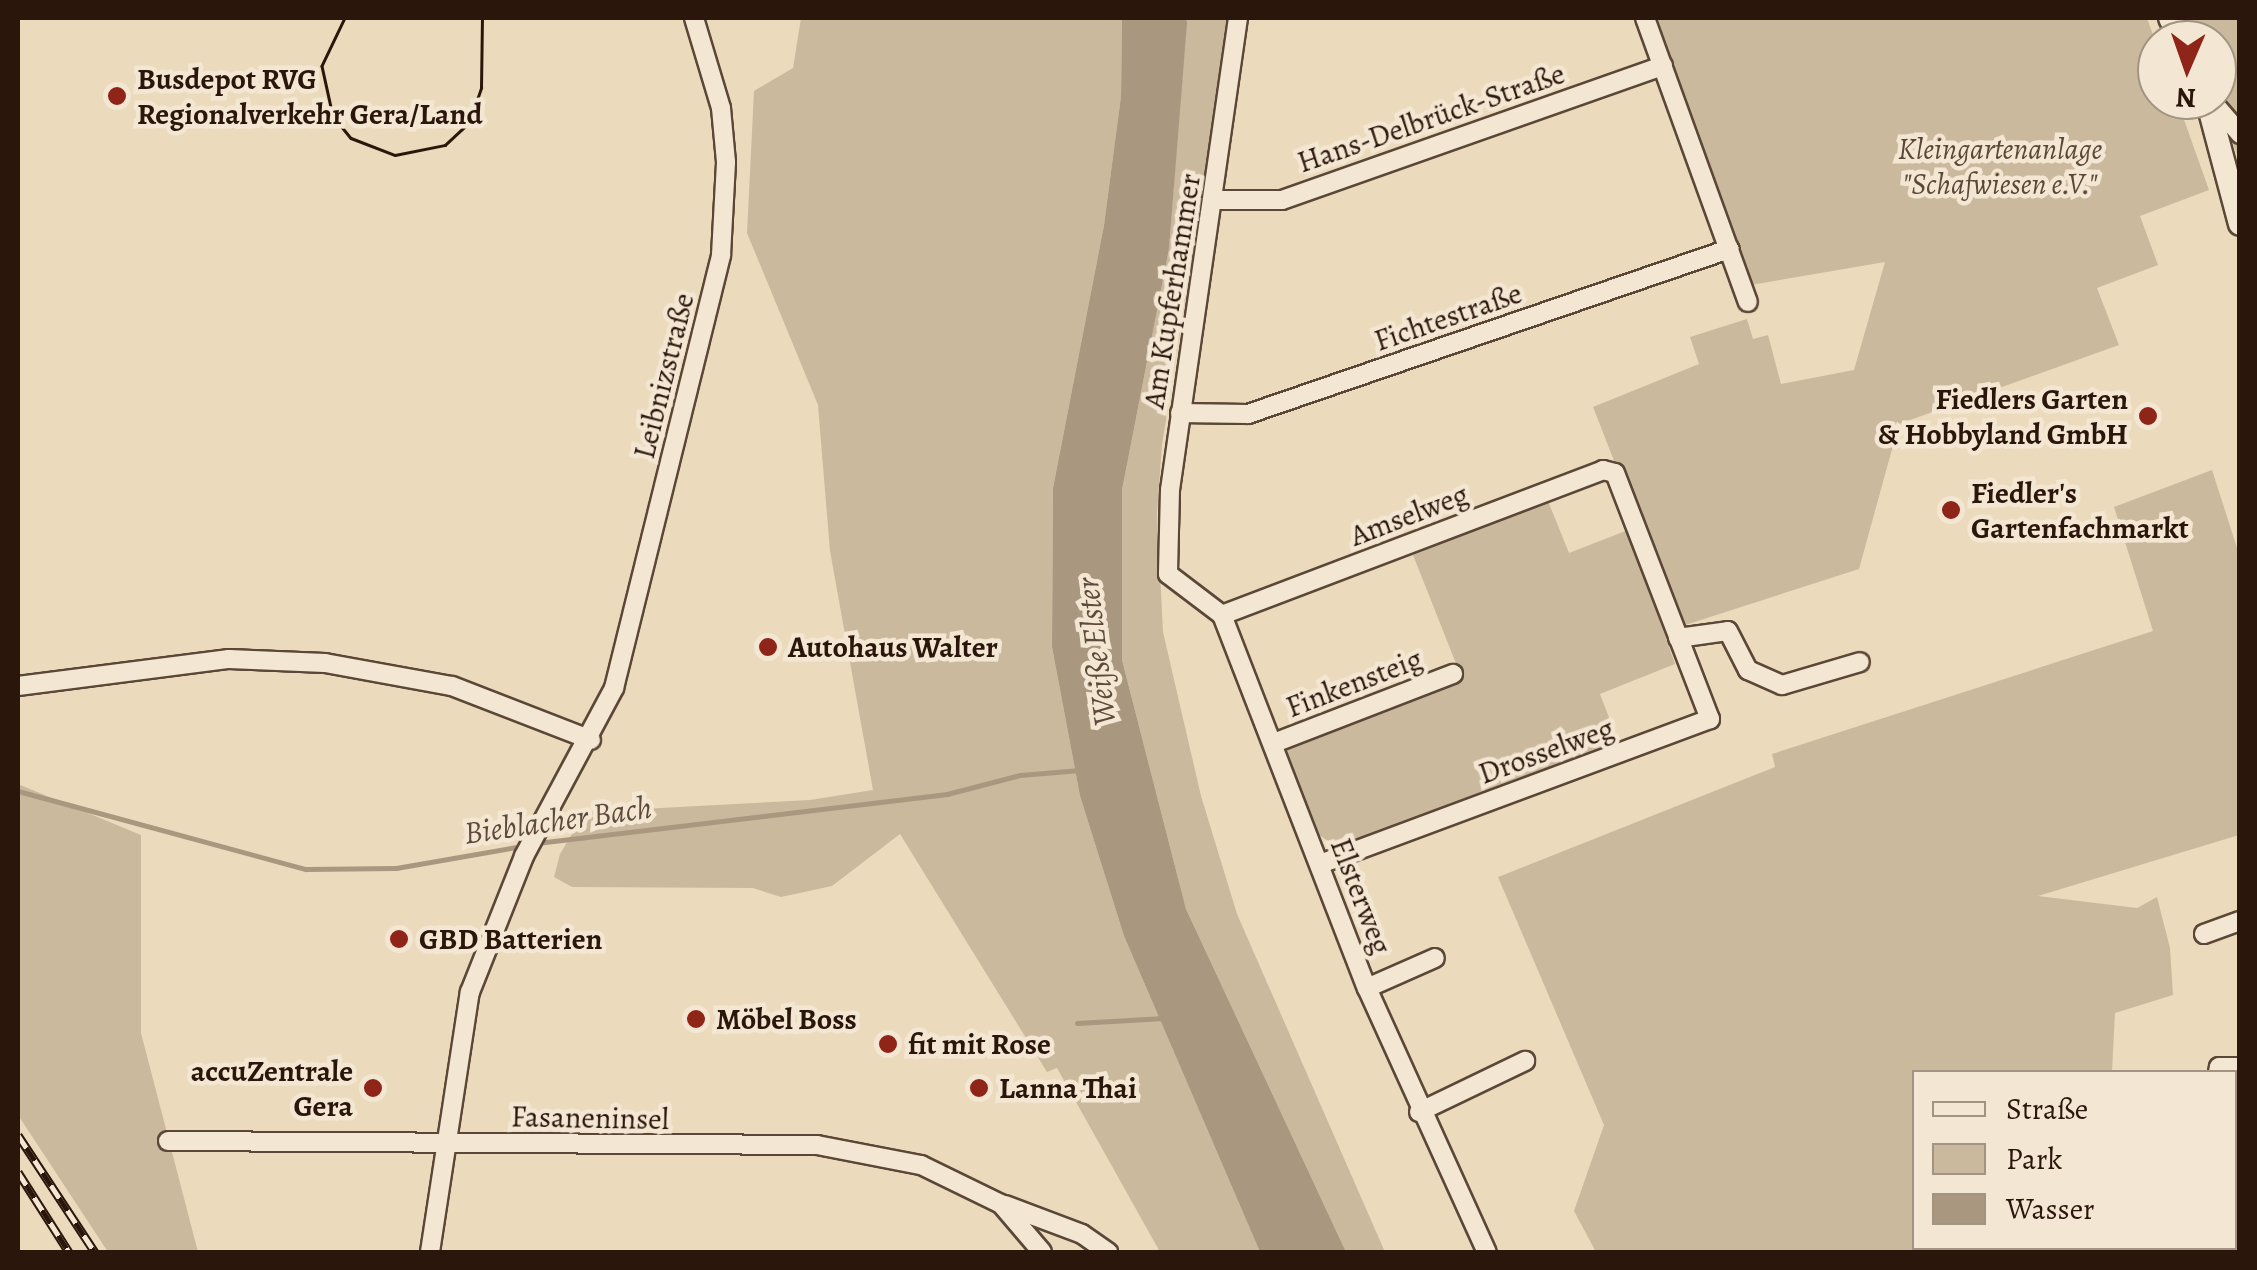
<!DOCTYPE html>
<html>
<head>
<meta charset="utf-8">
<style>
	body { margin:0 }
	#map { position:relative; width:2257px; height:1270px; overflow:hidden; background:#ecdabc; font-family:Alegreya,serif }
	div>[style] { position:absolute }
	.green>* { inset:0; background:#cbb99e }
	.water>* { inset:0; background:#aa9780 }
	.stream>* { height:5px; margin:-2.5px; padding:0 2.5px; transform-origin:2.5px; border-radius:2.5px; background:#aa9780 }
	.roads { filter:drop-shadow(2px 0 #5b4737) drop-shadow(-2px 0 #5b4737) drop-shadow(0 2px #5b4737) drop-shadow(0 -2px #5b4737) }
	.minor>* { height:18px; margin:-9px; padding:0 9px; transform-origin:9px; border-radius:9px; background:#f3e7d3 }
	.secondary>* { height:22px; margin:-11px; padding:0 11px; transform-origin:11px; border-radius:11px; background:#f3e7d3 }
	.tram>* { height:2.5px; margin:-1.25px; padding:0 1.25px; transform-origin:1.25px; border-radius:1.25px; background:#2b160b }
	.rail>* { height:9px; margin-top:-4.5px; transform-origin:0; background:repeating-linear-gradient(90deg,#f3e7d3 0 15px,#2b160b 0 30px); box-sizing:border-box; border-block:2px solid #2b160b }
	.dots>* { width:28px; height:28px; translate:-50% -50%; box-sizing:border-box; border:5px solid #f3e7d3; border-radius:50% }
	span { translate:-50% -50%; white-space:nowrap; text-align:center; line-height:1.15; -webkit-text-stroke:9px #f3e7d3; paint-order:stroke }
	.poi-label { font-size:30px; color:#2b160b; font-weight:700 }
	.left { translate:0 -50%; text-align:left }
	.right { translate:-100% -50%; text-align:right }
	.street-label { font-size:30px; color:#2b160b }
	.park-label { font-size:30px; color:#5b4737; font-style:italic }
	.water-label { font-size:32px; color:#5e4a3a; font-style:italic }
	.frame { position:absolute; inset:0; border:20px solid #2b160b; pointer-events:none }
	.legend { position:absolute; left:1912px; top:1070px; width:325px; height:180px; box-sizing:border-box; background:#f3e7d3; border:2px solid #a39383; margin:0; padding:12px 18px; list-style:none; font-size:30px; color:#2b160b }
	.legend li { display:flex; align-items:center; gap:20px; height:50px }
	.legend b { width:50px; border:2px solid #a39383 }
	.north { position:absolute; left:2137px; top:20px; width:100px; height:100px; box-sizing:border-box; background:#f3e7d3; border:2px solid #a39383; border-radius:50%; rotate:182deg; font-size:28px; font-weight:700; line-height:40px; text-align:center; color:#2b160b }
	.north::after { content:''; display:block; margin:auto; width:35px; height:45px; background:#8f2418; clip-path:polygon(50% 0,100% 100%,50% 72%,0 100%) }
</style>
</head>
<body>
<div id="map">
	<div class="green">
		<div style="clip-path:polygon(801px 18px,1122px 18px,1121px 96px,1104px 225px,1053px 488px,1052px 647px,1080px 796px,1124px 936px,1260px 1252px,1160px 1252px,1057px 1068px,1047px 1072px,900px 834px,832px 886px,781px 897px,753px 888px,572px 887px,554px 877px,560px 854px,585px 812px,810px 800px,873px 790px,830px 551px,818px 405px,747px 233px,754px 91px,793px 68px)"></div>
		<div style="clip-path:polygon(1186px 18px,1231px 18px,1162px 445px,1157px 513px,1163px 632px,1201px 796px,1237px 914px,1385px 1252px,1346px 1252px,1186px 909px,1122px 660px,1122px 490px,1169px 249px)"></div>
		<div style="clip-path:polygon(2147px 18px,2157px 46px,2157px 100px,2177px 100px,2209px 190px,2140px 216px,2158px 265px,2097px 288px,2119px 345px,1899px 424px,1859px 569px,1679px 627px,1593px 407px,1699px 364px,1690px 337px,1747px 319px,1753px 339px,1768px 335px,1781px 384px,1854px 370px,1885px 262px,1751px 285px,1656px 19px)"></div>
		<div style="clip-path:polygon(2189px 18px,2239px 18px,2239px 160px,2217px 97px,2217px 40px,2197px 40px)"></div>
		<div style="clip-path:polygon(2212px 470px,2239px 554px,2239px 835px,2038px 896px,2137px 908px,2157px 897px,2170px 948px,2173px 995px,2115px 1013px,2112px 1072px,1914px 1072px,1914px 1248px,2234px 1248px,2235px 1174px,2239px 1252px,1596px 1252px,1574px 1211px,1604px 1125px,1498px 877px,1775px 767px,1772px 754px,2153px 631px,2114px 507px)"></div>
		<div style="clip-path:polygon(1548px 501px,1569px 553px,1628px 530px,1675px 664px,1600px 694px,1618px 741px,1338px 847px,1316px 833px,1283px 748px,1461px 676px,1413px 555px)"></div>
		<div style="clip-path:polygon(18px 784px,141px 835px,141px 1033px,198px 1252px,108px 1252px,18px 1115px)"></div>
	</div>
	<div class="water">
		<div style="clip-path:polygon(1122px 18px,1186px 18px,1187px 23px,1169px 249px,1122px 490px,1122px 660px,1186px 909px,1346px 1252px,1260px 1252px,1124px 936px,1080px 796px,1052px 647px,1053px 488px,1104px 225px,1121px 96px)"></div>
	</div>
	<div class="stream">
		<div style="left:18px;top:791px;width:298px;rotate:15.2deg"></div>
		<div style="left:306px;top:869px;width:90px;rotate:-0.6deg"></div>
		<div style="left:396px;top:868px;width:128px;rotate:-9.9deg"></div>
		<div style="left:537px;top:843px;width:413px;rotate:-6.8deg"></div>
		<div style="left:947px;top:794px;width:75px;rotate:-14.6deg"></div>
		<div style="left:1020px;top:775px;width:60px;rotate:-4.8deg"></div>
		<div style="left:1077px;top:1023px;width:87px;rotate:-3.3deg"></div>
	</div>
	<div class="roads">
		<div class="minor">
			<div style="left:1238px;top:18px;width:477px;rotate:98.2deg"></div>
			<div style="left:1170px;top:490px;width:84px;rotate:91.4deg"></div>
			<div style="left:1168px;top:574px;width:68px;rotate:37.2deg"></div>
			<div style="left:1222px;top:615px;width:400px;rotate:68.8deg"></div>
			<div style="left:1367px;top:988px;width:290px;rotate:65.6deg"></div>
			<div style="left:1645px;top:18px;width:302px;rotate:70.1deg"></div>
			<div style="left:2211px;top:100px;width:45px;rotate:49.5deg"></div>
			<div style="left:1214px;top:200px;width:68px"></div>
			<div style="left:1282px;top:200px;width:404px;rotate:-19.4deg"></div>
			<div style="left:1180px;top:413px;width:68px;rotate:0.8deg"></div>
			<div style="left:1248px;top:414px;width:509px;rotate:-18.93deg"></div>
			<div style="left:1222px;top:615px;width:408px;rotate:-20.8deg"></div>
			<div style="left:1603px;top:470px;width:12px;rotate:14deg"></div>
			<div style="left:1615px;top:473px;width:264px;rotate:68.9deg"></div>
			<div style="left:1710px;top:719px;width:416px;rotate:159.6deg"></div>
			<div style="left:1678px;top:638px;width:50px;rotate:-8deg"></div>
			<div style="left:1728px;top:631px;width:44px;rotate:62.9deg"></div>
			<div style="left:1748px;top:670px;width:37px;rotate:24deg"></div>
			<div style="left:1782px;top:685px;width:81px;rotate:-16.4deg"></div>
			<div style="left:18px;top:686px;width:213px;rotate:-7.3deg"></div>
			<div style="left:229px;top:659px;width:96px;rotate:2.4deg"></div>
			<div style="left:325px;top:663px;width:129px;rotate:10.3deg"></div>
			<div style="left:452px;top:686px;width:149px;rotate:21.2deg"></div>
			<div style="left:1274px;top:743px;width:192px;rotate:-21.1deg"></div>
			<div style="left:2204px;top:934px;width:38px;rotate:-20deg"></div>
			<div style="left:1367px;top:988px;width:74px;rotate:-23.8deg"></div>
			<div style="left:2218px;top:1072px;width:5px;rotate:-79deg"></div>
			<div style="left:2219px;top:1067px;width:21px"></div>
			<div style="left:1419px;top:1112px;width:118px;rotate:-25.7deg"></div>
			<div style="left:168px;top:1141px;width:649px;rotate:0.35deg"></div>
			<div style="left:817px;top:1145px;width:106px;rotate:10.9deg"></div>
			<div style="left:921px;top:1165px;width:89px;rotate:26deg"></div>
			<div style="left:1001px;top:1204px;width:63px;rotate:49.5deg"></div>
			<div style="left:1005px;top:1205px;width:82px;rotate:20.6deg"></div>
			<div style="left:1082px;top:1234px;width:32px;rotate:35deg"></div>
			<div style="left:430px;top:1252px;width:263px;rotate:-81.3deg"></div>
			<div style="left:470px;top:992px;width:146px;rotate:-68.3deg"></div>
			<div style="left:524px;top:856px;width:191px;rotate:-61.8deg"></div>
			<div style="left:614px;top:688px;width:446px;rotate:-76.1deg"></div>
			<div style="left:721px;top:255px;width:93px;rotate:-86.9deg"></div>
			<div style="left:726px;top:162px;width:54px;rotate:-95.3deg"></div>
			<div style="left:721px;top:108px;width:94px;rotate:-106.7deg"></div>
		</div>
		<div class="secondary">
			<div style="left:2170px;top:18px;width:25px;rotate:63deg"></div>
			<div style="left:2207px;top:100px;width:128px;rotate:75.1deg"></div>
		</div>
	</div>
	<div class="tram">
		<div style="left:345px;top:18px;width:53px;rotate:115.6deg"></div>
		<div style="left:322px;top:66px;width:51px;rotate:77.6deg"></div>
		<div style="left:333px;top:116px;width:28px;rotate:51deg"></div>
		<div style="left:351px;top:138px;width:47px;rotate:21.1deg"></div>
		<div style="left:395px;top:155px;width:51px;rotate:-11.3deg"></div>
		<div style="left:445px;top:145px;width:33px;rotate:-43deg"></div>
		<div style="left:469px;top:123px;width:37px;rotate:-71deg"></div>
		<div style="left:481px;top:88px;width:70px;rotate:-89.2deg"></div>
	</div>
	<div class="rail">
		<div style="left:18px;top:1135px;width:140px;rotate:56.7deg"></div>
		<div style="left:18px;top:1172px;width:95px;rotate:57.5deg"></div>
	</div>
	<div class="dots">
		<div style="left:117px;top:96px;background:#8f2418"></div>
		<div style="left:2148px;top:416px;background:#8f2418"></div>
		<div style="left:1951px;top:510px;background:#8f2418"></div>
		<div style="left:768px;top:647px;background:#8f2418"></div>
		<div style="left:399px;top:939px;background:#8f2418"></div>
		<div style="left:696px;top:1019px;background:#8f2418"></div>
		<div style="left:888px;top:1044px;background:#8f2418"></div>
		<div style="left:373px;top:1088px;background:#8f2418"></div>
		<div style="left:979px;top:1088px;background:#8f2418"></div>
	</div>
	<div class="poi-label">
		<span class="left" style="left:137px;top:96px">Busdepot RVG<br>Regionalverkehr Gera/Land</span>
		<span class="right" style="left:2128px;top:416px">Fiedlers Garten<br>&amp; Hobbyland GmbH</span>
		<span class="left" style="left:1971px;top:510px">Fiedler's<br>Gartenfachmarkt</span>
		<span class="left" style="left:788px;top:647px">Autohaus Walter</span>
		<span class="left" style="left:419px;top:939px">GBD Batterien</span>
		<span class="left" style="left:716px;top:1019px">Möbel Boss</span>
		<span class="left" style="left:908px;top:1044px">fit mit Rose</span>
		<span class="right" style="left:353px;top:1088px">accuZentrale<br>Gera</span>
		<span class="left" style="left:999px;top:1088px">Lanna Thai</span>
	</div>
	<div class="street-label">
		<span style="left:1431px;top:118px;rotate:-19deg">Hans-Delbrück-Straße</span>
		<span style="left:1172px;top:291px;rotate:-81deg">Am Kupferhammer</span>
		<span style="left:1448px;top:317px;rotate:-19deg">Fichtestraße</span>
		<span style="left:664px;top:376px;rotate:-76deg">Leibnizstraße</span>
		<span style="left:1409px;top:515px;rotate:-21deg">Amselweg</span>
		<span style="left:1354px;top:683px;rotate:-21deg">Finkensteig</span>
		<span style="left:1546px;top:751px;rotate:-20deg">Drosselweg</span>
		<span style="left:1361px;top:896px;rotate:69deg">Elsterweg</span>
		<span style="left:590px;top:1118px;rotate:1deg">Fasaneninsel</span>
	</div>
	<div class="park-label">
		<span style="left:2000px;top:166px">Kleingartenanlage<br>"Schafwiesen e.V."</span>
	</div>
	<div class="water-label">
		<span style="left:1096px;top:652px;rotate:-97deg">Weiße Elster</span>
		<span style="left:558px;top:820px;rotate:-8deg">Bieblacher Bach</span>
	</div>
	<div class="frame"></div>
	<ul class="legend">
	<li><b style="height:12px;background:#f3e7d3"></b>Straße</li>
	<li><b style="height:28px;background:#cbb99e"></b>Park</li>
	<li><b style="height:28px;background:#aa9780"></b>Wasser</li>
	</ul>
	<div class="north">N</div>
</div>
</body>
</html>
